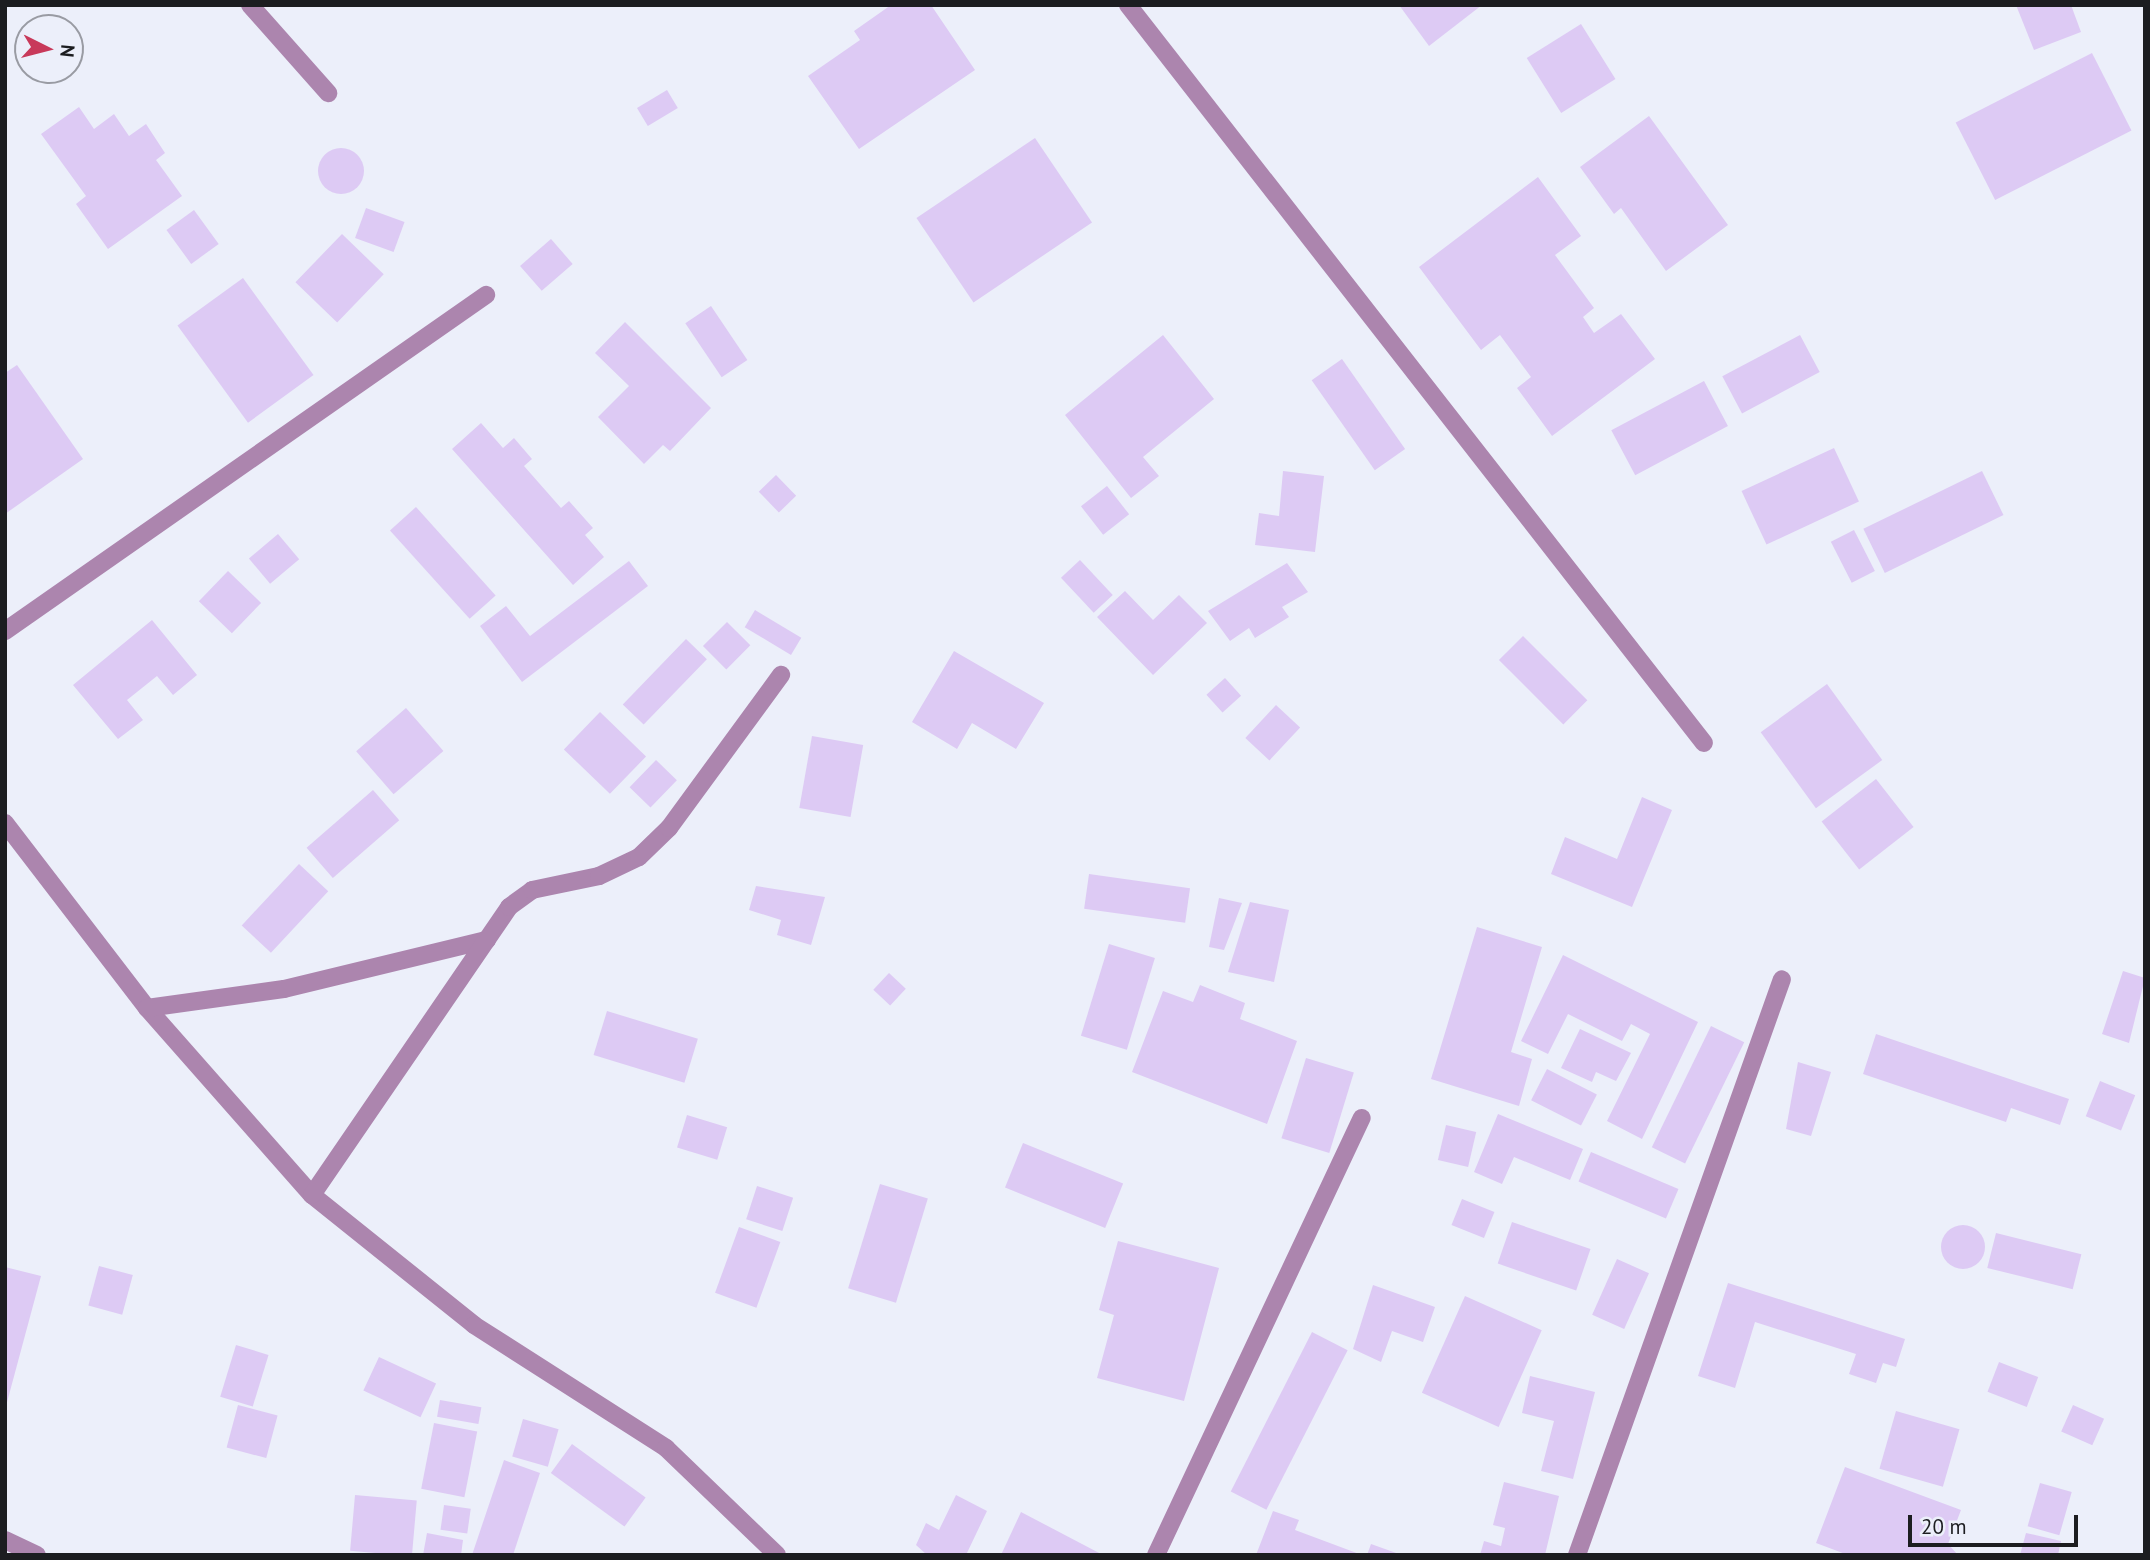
<!DOCTYPE html>
<html>
<head>
<meta charset="utf-8">
<style>
	body { margin:0 }
	#map { position:relative; width:2150px; height:1560px; overflow:hidden; background:#eceffa; font-family:"PT Sans",sans-serif }
	div>[style] { position:absolute }
	.building>* { inset:0; background:#ddcaf4; transform-origin:0 0 }
	.round { border-radius:50% }
	.minor>* { height:18px; margin:-9px; padding:0 9px; transform-origin:9px; border-radius:9px; background:#ac85ae }
	span { translate:-50% -50%; white-space:nowrap; text-align:center; line-height:1.15; -webkit-text-stroke:5px #eceffa; paint-order:stroke }
	.frame { position:absolute; inset:0; border:7px solid #1c1d20; pointer-events:none }
	.north { position:absolute; left:14px; top:14px; width:70px; height:70px; box-sizing:border-box; background:#eceffa; border:2px solid #999ba3; border-radius:50%; rotate:96deg; font-size:19px; font-weight:700; line-height:28px; text-align:center; color:#1c1d20 }
	.north::after { content:''; display:block; margin:auto; width:24px; height:32px; background:#c8395a; clip-path:polygon(50% 0,100% 100%,50% 72%,0 100%) }
	.scale { position:absolute; left:1908px; top:1515px; width:170px; height:32px; box-sizing:border-box; border:4px solid #1c1d20; border-top:0; padding-left:9px; font-size:21px; line-height:24px; white-space:nowrap; color:#1c1d20; -webkit-text-stroke:5px #eceffa; paint-order:stroke }
</style>
</head>
<body>
<div id="map">
	<div class="building">
		<div style="clip-path:polygon(891px 5px,931px 5px,975px 70px,859px 149px,808px 76px,860px 40px,854px 31px)"></div>
		<div style="clip-path:polygon(1399px 5px,1482px 5px,1429px 46px)"></div>
		<div style="clip-path:polygon(2016px 5px,2071px 5px,2081px 32px,2034px 50px)"></div>
		<div style="left:1581px;top:24px;width:65px;height:64px;rotate:58deg"></div>
		<div style="left:2092px;top:53px;width:87px;height:153px;rotate:63deg"></div>
		<div style="left:667px;top:90px;width:21px;height:35px;rotate:59deg"></div>
		<div style="clip-path:polygon(79px 107px,94px 129px,114px 114px,129px 136px,146px 124px,165px 153px,156px 160px,182px 196px,108px 249px,76px 204px,86px 196px,41px 134px)"></div>
		<div style="clip-path:polygon(1649px 116px,1728px 225px,1666px 271px,1621px 208px,1614px 214px,1580px 167px)"></div>
		<div style="left:1035px;top:138px;width:102px;height:143px;rotate:56deg"></div>
		<div class="round" style="left:318px;top:148px;width:46px;height:46px"></div>
		<div style="clip-path:polygon(1538px 177px,1581px 236px,1555px 255px,1594px 308px,1583px 317px,1594px 333px,1621px 314px,1655px 359px,1552px 436px,1517px 388px,1531px 377px,1500px 335px,1481px 350px,1419px 267px)"></div>
		<div style="left:366px;top:208px;width:41px;height:32px;rotate:20deg"></div>
		<div style="left:194px;top:210px;width:42px;height:34px;rotate:54deg"></div>
		<div style="left:342px;top:234px;width:58px;height:67px;rotate:44deg"></div>
		<div style="left:551px;top:239px;width:33px;height:41px;rotate:49deg"></div>
		<div style="left:243px;top:278px;width:120px;height:81px;rotate:54deg"></div>
		<div style="left:711px;top:306px;width:65px;height:31px;rotate:56deg"></div>
		<div style="clip-path:polygon(625px 322px,711px 408px,670px 451px,663px 445px,644px 464px,598px 417px,629px 386px,595px 353px)"></div>
		<div style="clip-path:polygon(1163px 335px,1214px 399px,1143px 457px,1159px 476px,1131px 498px,1065px 415px)"></div>
		<div style="left:1800px;top:335px;width:42px;height:88px;rotate:62deg"></div>
		<div style="left:1342px;top:359px;width:110px;height:37px;rotate:55deg"></div>
		<div style="clip-path:polygon(17px 365px,83px 459px,5px 514px,5px 373px)"></div>
		<div style="left:1704px;top:381px;width:51px;height:105px;rotate:62deg"></div>
		<div style="clip-path:polygon(481px 423px,503px 448px,514px 438px,532px 459px,524px 466px,561px 508px,569px 501px,593px 528px,585px 535px,604px 557px,573px 585px,452px 449px)"></div>
		<div style="left:1834px;top:448px;width:59px;height:102px;rotate:65deg"></div>
		<div style="clip-path:polygon(1283px 471px,1324px 476px,1315px 552px,1255px 545px,1259px 513px,1279px 516px)"></div>
		<div style="left:1982px;top:471px;width:49px;height:132px;rotate:64deg"></div>
		<div style="left:776px;top:475px;width:29px;height:24px;rotate:46deg"></div>
		<div style="left:1107px;top:486px;width:36px;height:33px;rotate:52deg"></div>
		<div style="left:416px;top:507px;width:119px;height:35px;rotate:48deg"></div>
		<div style="left:1854px;top:530px;width:46px;height:26px;rotate:63deg"></div>
		<div style="left:278px;top:534px;width:33px;height:38px;rotate:50deg"></div>
		<div style="left:1080px;top:560px;width:48px;height:26px;rotate:47deg"></div>
		<div style="clip-path:polygon(629px 561px,648px 586px,522px 682px,480px 626px,506px 606px,530px 636px)"></div>
		<div style="clip-path:polygon(1287px 563px,1308px 592px,1282px 607px,1289px 617px,1255px 638px,1249px 628px,1230px 641px,1208px 611px)"></div>
		<div style="left:228px;top:571px;width:46px;height:42px;rotate:44deg"></div>
		<div style="clip-path:polygon(1125px 591px,1153px 620px,1179px 595px,1207px 623px,1153px 675px,1097px 617px)"></div>
		<div style="left:755px;top:610px;width:54px;height:20px;rotate:31deg"></div>
		<div style="clip-path:polygon(152px 620px,197px 675px,173px 695px,157px 676px,127px 700px,143px 720px,118px 739px,73px 685px)"></div>
		<div style="left:727px;top:622px;width:33px;height:34px;rotate:45deg"></div>
		<div style="left:1523px;top:636px;width:91px;height:34px;rotate:45deg"></div>
		<div style="left:686px;top:639px;width:29px;height:91px;rotate:44deg"></div>
		<div style="clip-path:polygon(954px 651px,1044px 703px,1016px 749px,972px 723px,957px 749px,912px 722px)"></div>
		<div style="left:1225px;top:678px;width:24px;height:25px;rotate:48deg"></div>
		<div style="left:1827px;top:684px;width:94px;height:82px;rotate:54deg"></div>
		<div style="left:1276px;top:705px;width:33px;height:45px;rotate:43deg"></div>
		<div style="left:406px;top:708px;width:57px;height:66px;rotate:49deg"></div>
		<div style="left:600px;top:712px;width:64px;height:52px;rotate:44deg"></div>
		<div style="left:812px;top:736px;width:52px;height:73px;rotate:10deg"></div>
		<div style="left:656px;top:760px;width:29px;height:38px;rotate:44deg"></div>
		<div style="left:1876px;top:779px;width:61px;height:69px;rotate:52deg"></div>
		<div style="left:373px;top:790px;width:40px;height:88px;rotate:49deg"></div>
		<div style="clip-path:polygon(1642px 797px,1672px 810px,1632px 907px,1551px 874px,1565px 837px,1617px 859px)"></div>
		<div style="left:299px;top:864px;width:40px;height:84px;rotate:43deg"></div>
		<div style="left:1089px;top:874px;width:102px;height:35px;rotate:8deg"></div>
		<div style="clip-path:polygon(756px 886px,825px 897px,811px 945px,777px 935px,781px 920px,749px 910px)"></div>
		<div style="clip-path:polygon(1219px 898px,1242px 903px,1224px 950px,1209px 947px)"></div>
		<div style="clip-path:polygon(1250px 902px,1289px 910px,1274px 982px,1228px 972px)"></div>
		<div style="clip-path:polygon(1477px 927px,1542px 947px,1511px 1052px,1532px 1059px,1519px 1106px,1431px 1079px)"></div>
		<div style="left:1109px;top:944px;width:48px;height:96px;rotate:17deg"></div>
		<div style="clip-path:polygon(1563px 955px,1698px 1022px,1642px 1139px,1607px 1121px,1650px 1034px,1631px 1024px,1622px 1041px,1568px 1014px,1548px 1054px,1521px 1041px)"></div>
		<div style="clip-path:polygon(2123px 971px,2145px 978px,2129px 1043px,2102px 1034px)"></div>
		<div style="left:889px;top:973px;width:23px;height:23px;rotate:43deg"></div>
		<div style="clip-path:polygon(1200px 985px,1245px 1003px,1240px 1019px,1297px 1041px,1267px 1124px,1132px 1072px,1163px 991px,1193px 1002px)"></div>
		<div style="left:607px;top:1011px;width:95px;height:46px;rotate:17deg"></div>
		<div style="left:1711px;top:1026px;width:37px;height:135px;rotate:26deg"></div>
		<div style="clip-path:polygon(1580px 1029px,1631px 1053px,1616px 1081px,1596px 1072px,1592px 1082px,1561px 1068px)"></div>
		<div style="clip-path:polygon(1876px 1034px,2069px 1099px,2060px 1125px,2011px 1108px,2006px 1122px,1863px 1074px)"></div>
		<div style="left:1306px;top:1058px;width:50px;height:84px;rotate:17deg"></div>
		<div style="clip-path:polygon(1798px 1062px,1831px 1072px,1811px 1136px,1786px 1129px)"></div>
		<div style="left:1547px;top:1069px;width:56px;height:35px;rotate:27deg"></div>
		<div style="left:2100px;top:1081px;width:38px;height:38px;rotate:22deg"></div>
		<div style="clip-path:polygon(1498px 1114px,1583px 1149px,1570px 1180px,1514px 1157px,1502px 1184px,1474px 1172px)"></div>
		<div style="left:687px;top:1115px;width:42px;height:34px;rotate:17deg"></div>
		<div style="left:1446px;top:1125px;width:31px;height:36px;rotate:13deg"></div>
		<div style="left:1023px;top:1143px;width:108px;height:48px;rotate:22deg"></div>
		<div style="left:1591px;top:1152px;width:95px;height:32px;rotate:23deg"></div>
		<div style="left:880px;top:1184px;width:50px;height:109px;rotate:17deg"></div>
		<div style="left:757px;top:1186px;width:38px;height:35px;rotate:18deg"></div>
		<div style="left:1462px;top:1199px;width:35px;height:28px;rotate:22deg"></div>
		<div style="left:1512px;top:1222px;width:83px;height:44px;rotate:19deg"></div>
		<div class="round" style="left:1941px;top:1225px;width:44px;height:44px"></div>
		<div style="left:739px;top:1227px;width:44px;height:70px;rotate:20deg"></div>
		<div style="left:1996px;top:1233px;width:88px;height:36px;rotate:14deg"></div>
		<div style="clip-path:polygon(1118px 1241px,1219px 1268px,1184px 1401px,1097px 1378px,1114px 1315px,1099px 1310px)"></div>
		<div style="left:1617px;top:1259px;width:35px;height:61px;rotate:24deg"></div>
		<div style="left:99px;top:1266px;width:35px;height:41px;rotate:15deg"></div>
		<div style="clip-path:polygon(5px 1267px,41px 1276px,6px 1406px,5px 1406px)"></div>
		<div style="clip-path:polygon(1728px 1283px,1905px 1339px,1896px 1367px,1883px 1363px,1876px 1383px,1849px 1374px,1856px 1354px,1755px 1322px,1735px 1388px,1698px 1376px)"></div>
		<div style="clip-path:polygon(1373px 1285px,1435px 1307px,1423px 1342px,1392px 1331px,1381px 1362px,1353px 1349px)"></div>
		<div style="left:1465px;top:1296px;width:84px;height:106px;rotate:24deg"></div>
		<div style="left:1312px;top:1332px;width:40px;height:179px;rotate:27deg"></div>
		<div style="left:236px;top:1345px;width:34px;height:54px;rotate:17deg"></div>
		<div style="left:379px;top:1357px;width:63px;height:37px;rotate:25deg"></div>
		<div style="left:1999px;top:1362px;width:42px;height:32px;rotate:21deg"></div>
		<div style="clip-path:polygon(1530px 1376px,1595px 1392px,1573px 1479px,1541px 1471px,1554px 1421px,1522px 1413px)"></div>
		<div style="left:440px;top:1400px;width:42px;height:17px;rotate:10deg"></div>
		<div style="left:238px;top:1405px;width:41px;height:44px;rotate:15deg"></div>
		<div style="left:2073px;top:1405px;width:34px;height:29px;rotate:24deg"></div>
		<div style="left:1896px;top:1411px;width:66px;height:60px;rotate:16deg"></div>
		<div style="left:523px;top:1419px;width:37px;height:39px;rotate:16deg"></div>
		<div style="left:434px;top:1423px;width:44px;height:67px;rotate:11deg"></div>
		<div style="left:572px;top:1444px;width:91px;height:36px;rotate:36deg"></div>
		<div style="clip-path:polygon(504px 1460px,540px 1473px,513px 1555px,472px 1555px)"></div>
		<div style="clip-path:polygon(1845px 1467px,1961px 1510px,1948px 1544px,1958px 1555px,1848px 1555px,1816px 1543px)"></div>
		<div style="clip-path:polygon(1504px 1482px,1559px 1496px,1545px 1555px,1480px 1555px,1484px 1541px,1501px 1546px,1505px 1528px,1493px 1525px)"></div>
		<div style="left:2040px;top:1483px;width:33px;height:45px;rotate:16deg"></div>
		<div style="left:355px;top:1495px;width:62px;height:56px;rotate:5deg"></div>
		<div style="clip-path:polygon(956px 1495px,987px 1511px,966px 1555px,927px 1555px,916px 1545px,926px 1523px,939px 1530px)"></div>
		<div style="left:444px;top:1505px;width:27px;height:25px;rotate:8deg"></div>
		<div style="clip-path:polygon(1273px 1511px,1299px 1520px,1295px 1530px,1362px 1555px,1256px 1555px)"></div>
		<div style="clip-path:polygon(1021px 1512px,1103px 1555px,1001px 1555px)"></div>
		<div style="clip-path:polygon(427px 1533px,463px 1540px,461px 1555px,423px 1555px)"></div>
		<div style="clip-path:polygon(2026px 1533px,2061px 1541px,2058px 1555px,2020px 1555px)"></div>
		<div style="clip-path:polygon(1371px 1544px,1399px 1554px,1399px 1555px,1367px 1555px)"></div>
	</div>
	<div class="minor">
		<div style="left:250px;top:5px;width:118px;rotate:48.4deg"></div>
		<div style="left:1128px;top:5px;width:936px;rotate:52.03deg"></div>
		<div style="left:5px;top:631px;width:587px;rotate:-34.94deg"></div>
		<div style="left:5px;top:823px;width:233px;rotate:52.5deg"></div>
		<div style="left:147px;top:1008px;width:249px;rotate:48.6deg"></div>
		<div style="left:312px;top:1195px;width:208px;rotate:38.7deg"></div>
		<div style="left:474px;top:1325px;width:228px;rotate:32.6deg"></div>
		<div style="left:666px;top:1448px;width:154px;rotate:43.9deg"></div>
		<div style="left:147px;top:1008px;width:138px;rotate:-7.9deg"></div>
		<div style="left:284px;top:989px;width:209px;rotate:-13.6deg"></div>
		<div style="left:312px;top:1195px;width:349px;rotate:-55.6deg"></div>
		<div style="left:509px;top:907px;width:29px;rotate:-36deg"></div>
		<div style="left:532px;top:890px;width:68px;rotate:-11.8deg"></div>
		<div style="left:599px;top:876px;width:44px;rotate:-25.4deg"></div>
		<div style="left:639px;top:857px;width:42px;rotate:-44deg"></div>
		<div style="left:669px;top:828px;width:190px;rotate:-53.8deg"></div>
		<div style="left:5px;top:1540px;width:35px;rotate:25deg"></div>
		<div style="left:1156px;top:1555px;width:483px;rotate:-64.8deg"></div>
		<div style="left:1577px;top:1555px;width:611px;rotate:-70.41deg"></div>
	</div>
	<div class="frame"></div>
	<div class="north">N</div>
	<div class="scale">20 m</div>
</div>
</body>
</html>
